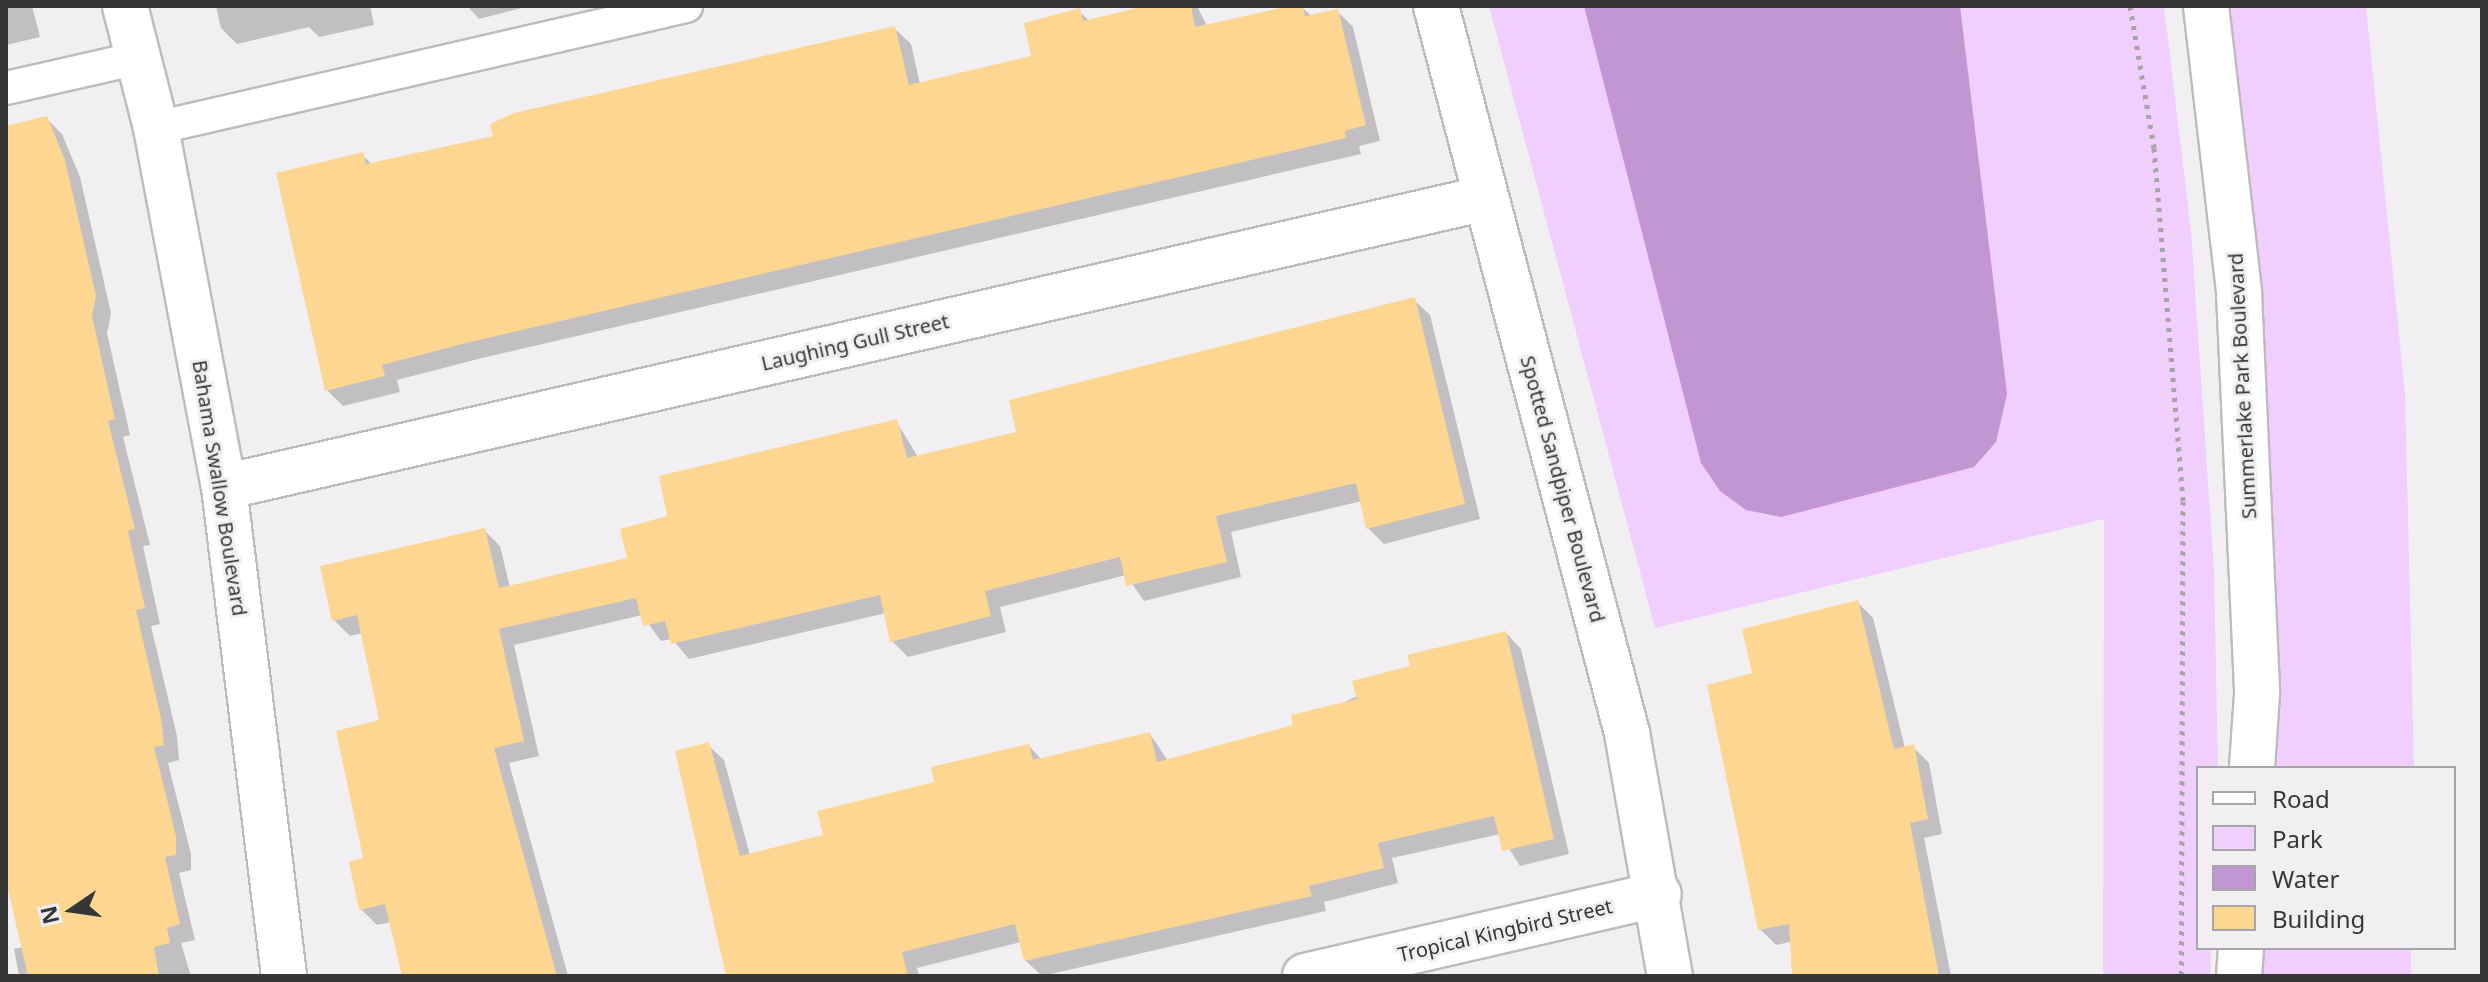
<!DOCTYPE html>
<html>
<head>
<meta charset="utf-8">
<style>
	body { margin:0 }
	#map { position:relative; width:2488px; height:982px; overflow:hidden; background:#f2eff3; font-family:"Noto Sans",sans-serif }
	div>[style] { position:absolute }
	.green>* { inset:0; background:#f0cefd; transform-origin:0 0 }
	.water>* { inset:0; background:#c196d2 }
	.shadow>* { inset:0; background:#0003 }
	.building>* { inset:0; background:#fdd691 }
	.path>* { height:5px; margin-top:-2.5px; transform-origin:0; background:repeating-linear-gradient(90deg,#a6a4a7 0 4px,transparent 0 10px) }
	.roads { filter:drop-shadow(2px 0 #bebabf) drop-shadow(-2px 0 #bebabf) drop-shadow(0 2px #bebabf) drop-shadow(0 -2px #bebabf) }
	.lane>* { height:32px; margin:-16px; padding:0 16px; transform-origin:16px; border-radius:16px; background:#fff }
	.street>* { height:44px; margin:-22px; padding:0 22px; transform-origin:22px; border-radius:22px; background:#fff }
	.secondary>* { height:44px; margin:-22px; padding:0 22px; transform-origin:22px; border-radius:22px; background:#fff }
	span { translate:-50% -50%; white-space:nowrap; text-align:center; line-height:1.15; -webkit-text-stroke:6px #f2eff3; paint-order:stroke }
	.street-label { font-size:20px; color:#373637 }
	.frame { position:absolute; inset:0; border:8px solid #373637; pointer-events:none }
	.legend { position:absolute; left:2196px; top:766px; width:260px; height:184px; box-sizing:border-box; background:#f2eff3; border:2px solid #a7a5a8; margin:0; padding:10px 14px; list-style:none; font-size:24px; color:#373637 }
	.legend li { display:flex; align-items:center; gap:16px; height:40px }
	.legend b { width:40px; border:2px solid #a7a5a8 }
	.north { position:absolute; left:32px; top:870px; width:80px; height:80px; -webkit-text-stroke:6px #f2eff3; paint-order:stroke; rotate:257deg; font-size:22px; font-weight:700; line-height:32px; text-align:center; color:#373637 }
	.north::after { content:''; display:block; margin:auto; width:28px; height:36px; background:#373637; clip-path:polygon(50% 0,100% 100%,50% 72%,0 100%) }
</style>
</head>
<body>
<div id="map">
	<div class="green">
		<div style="clip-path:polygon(1489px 6px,2164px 6px,2191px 231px,2214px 571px,2218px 768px,2198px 768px,2198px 948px,2211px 948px,2210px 976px,2103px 976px,2104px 519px,1655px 628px)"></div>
		<div style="clip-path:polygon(2206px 6px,2366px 6px,2405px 394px,2414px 768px,2252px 768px)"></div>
		<div style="left:2241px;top:948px;width:170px;height:28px"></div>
	</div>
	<div class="water">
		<div style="clip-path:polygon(1584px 6px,1960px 6px,2007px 394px,1996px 442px,1974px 467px,1781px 517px,1746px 510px,1720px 491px,1701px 463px)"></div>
	</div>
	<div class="shadow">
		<div style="clip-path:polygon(6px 6px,32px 6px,40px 37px,6px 45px)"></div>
		<div style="clip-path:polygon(216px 6px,370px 6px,374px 25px,319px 37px,309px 27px,237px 44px,221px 28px)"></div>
		<div style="clip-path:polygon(467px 6px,530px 6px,479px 19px)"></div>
		<div style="clip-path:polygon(1153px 6px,1197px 6px,1207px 26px,1300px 6px,1313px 17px,1337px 11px,1353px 27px,1380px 141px,1359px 146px,1361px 154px,482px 358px,397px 380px,400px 392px,343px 406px,327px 390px,362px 155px,372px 164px,495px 138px,895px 29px,911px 44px,920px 84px,1034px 58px,1079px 11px,1090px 22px)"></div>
		<div style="clip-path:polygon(46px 118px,62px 134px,80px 177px,111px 313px,107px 333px,130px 435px,123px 437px,150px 545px,143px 546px,160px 624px,151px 626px,177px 736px,179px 760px,168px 763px,191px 854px,191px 870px,179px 873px,195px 940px,181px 943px,191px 976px,19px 976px,14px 949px,23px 947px,6px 873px,6px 128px)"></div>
		<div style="clip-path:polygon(1414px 300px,1430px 315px,1480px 519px,1384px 544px,1368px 528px,1362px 501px,1231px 532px,1241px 577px,1144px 601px,1126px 575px,1000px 607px,1006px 632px,908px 657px,892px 641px,886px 613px,689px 659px,672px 639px,661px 641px,642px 615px,514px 645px,539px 756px,509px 763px,568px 976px,404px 976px,391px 922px,377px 925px,361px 909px,381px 722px,363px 633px,350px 636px,334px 620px,484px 530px,500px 546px,510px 587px,630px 560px,670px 518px,896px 421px,918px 457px,1019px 434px)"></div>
		<div style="clip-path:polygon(1857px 602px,1873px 618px,1905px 748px,1913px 747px,1929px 763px,1942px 834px,1924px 838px,1951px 976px,1807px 976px,1802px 940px,1776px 945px,1760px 929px,1755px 675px)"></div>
		<div style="clip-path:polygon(1506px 633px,1521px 649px,1569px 854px,1520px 866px,1500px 834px,1392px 858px,1398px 883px,1324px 902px,1326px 911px,1042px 976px,1025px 960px,1021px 942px,917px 968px,919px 976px,728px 976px,708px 745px,724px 760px,750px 855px,825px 836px,1029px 746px,1042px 760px,1150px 734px,1168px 761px,1296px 727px,1412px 668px)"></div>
	</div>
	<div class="building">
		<div style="clip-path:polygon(1145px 6px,1191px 6px,1195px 27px,1290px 6px,1303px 6px,1305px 16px,1338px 9px,1366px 125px,1345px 131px,1346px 138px,466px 343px,382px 365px,385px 376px,325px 391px,276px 173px,363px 152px,366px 164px,493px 136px,490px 124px,514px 113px,895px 26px,909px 85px,1031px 56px,1024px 23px,1080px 8px,1083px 21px)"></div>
		<div style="clip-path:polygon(47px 116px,65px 160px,96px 296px,92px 316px,115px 419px,108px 421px,135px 529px,128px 531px,145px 608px,136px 610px,161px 718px,164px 745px,154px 747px,176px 836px,176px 855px,165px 857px,180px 924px,167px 928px,170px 943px,154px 947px,159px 976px,28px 976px,6px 881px,6px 126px)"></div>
		<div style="clip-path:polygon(1415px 297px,1465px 504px,1366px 529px,1356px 483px,1216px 516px,1227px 562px,1126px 586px,1120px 557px,985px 591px,991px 616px,890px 642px,880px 595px,671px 644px,665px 621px,643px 626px,636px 598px,499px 629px,524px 741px,494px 748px,557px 976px,402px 976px,385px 904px,359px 910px,349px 862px,363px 858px,336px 731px,379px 720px,357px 615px,332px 621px,320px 566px,485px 528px,499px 588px,627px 558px,620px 529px,667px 516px,659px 476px,897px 419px,907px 458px,1016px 432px,1009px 400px)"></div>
		<div style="clip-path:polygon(1858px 600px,1894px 749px,1914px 744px,1928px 819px,1910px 823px,1939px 976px,1792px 976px,1789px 924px,1758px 930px,1707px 685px,1752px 673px,1742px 629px)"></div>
		<div style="clip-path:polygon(1506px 631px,1554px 839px,1502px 851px,1494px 816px,1378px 843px,1384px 868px,1309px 886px,1312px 896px,1024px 961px,1015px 924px,902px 952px,908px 976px,726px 976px,675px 751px,709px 742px,740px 856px,823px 835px,817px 811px,934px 782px,931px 767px,1029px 744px,1033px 760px,1150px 732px,1157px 762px,1293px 725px,1291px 715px,1357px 699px,1352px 681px,1410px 666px,1407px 655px)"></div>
	</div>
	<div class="path">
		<div style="left:2130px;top:6px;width:144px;rotate:80.4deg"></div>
		<div style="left:2154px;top:148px;width:354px;rotate:85.3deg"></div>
		<div style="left:2183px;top:501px;width:475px;rotate:90.2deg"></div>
	</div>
	<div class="roads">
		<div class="lane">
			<div style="left:6px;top:88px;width:135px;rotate:-12.8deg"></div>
			<div style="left:156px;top:128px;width:544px;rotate:-12.96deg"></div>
		</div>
		<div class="street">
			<div style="left:125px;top:6px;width:126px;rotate:75.7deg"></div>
			<div style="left:156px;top:128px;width:365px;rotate:79.3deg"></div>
			<div style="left:224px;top:487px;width:493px;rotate:83deg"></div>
			<div style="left:1436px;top:6px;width:752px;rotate:75.28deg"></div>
			<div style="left:1627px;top:733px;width:247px;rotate:80deg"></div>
			<div style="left:224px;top:487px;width:1295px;rotate:-12.9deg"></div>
			<div style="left:1305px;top:976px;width:363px;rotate:-13deg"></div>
		</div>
		<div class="secondary">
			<div style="left:2206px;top:6px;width:289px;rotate:83.4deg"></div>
			<div style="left:2239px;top:293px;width:401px;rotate:87.4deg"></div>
			<div style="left:2257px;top:694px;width:74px;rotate:93.9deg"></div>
			<div style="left:2239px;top:976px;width:28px;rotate:-86deg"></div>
		</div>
	</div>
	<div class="street-label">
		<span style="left:855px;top:342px;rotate:-13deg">Laughing Gull Street</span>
		<span style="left:2242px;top:386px;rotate:-93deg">Summerlake Park Boulevard</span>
		<span style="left:220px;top:488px;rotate:81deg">Bahama Swallow Boulevard</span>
		<span style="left:1563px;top:489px;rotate:75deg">Spotted Sandpiper Boulevard</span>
		<span style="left:1505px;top:930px;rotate:-13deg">Tropical Kingbird Street</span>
	</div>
	<div class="frame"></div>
	<ul class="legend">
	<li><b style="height:10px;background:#fff"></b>Road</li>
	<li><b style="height:22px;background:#f0cefd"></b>Park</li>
	<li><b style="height:22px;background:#c196d2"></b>Water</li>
	<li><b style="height:22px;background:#fdd691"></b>Building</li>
	</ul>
	<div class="north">N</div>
</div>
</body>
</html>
